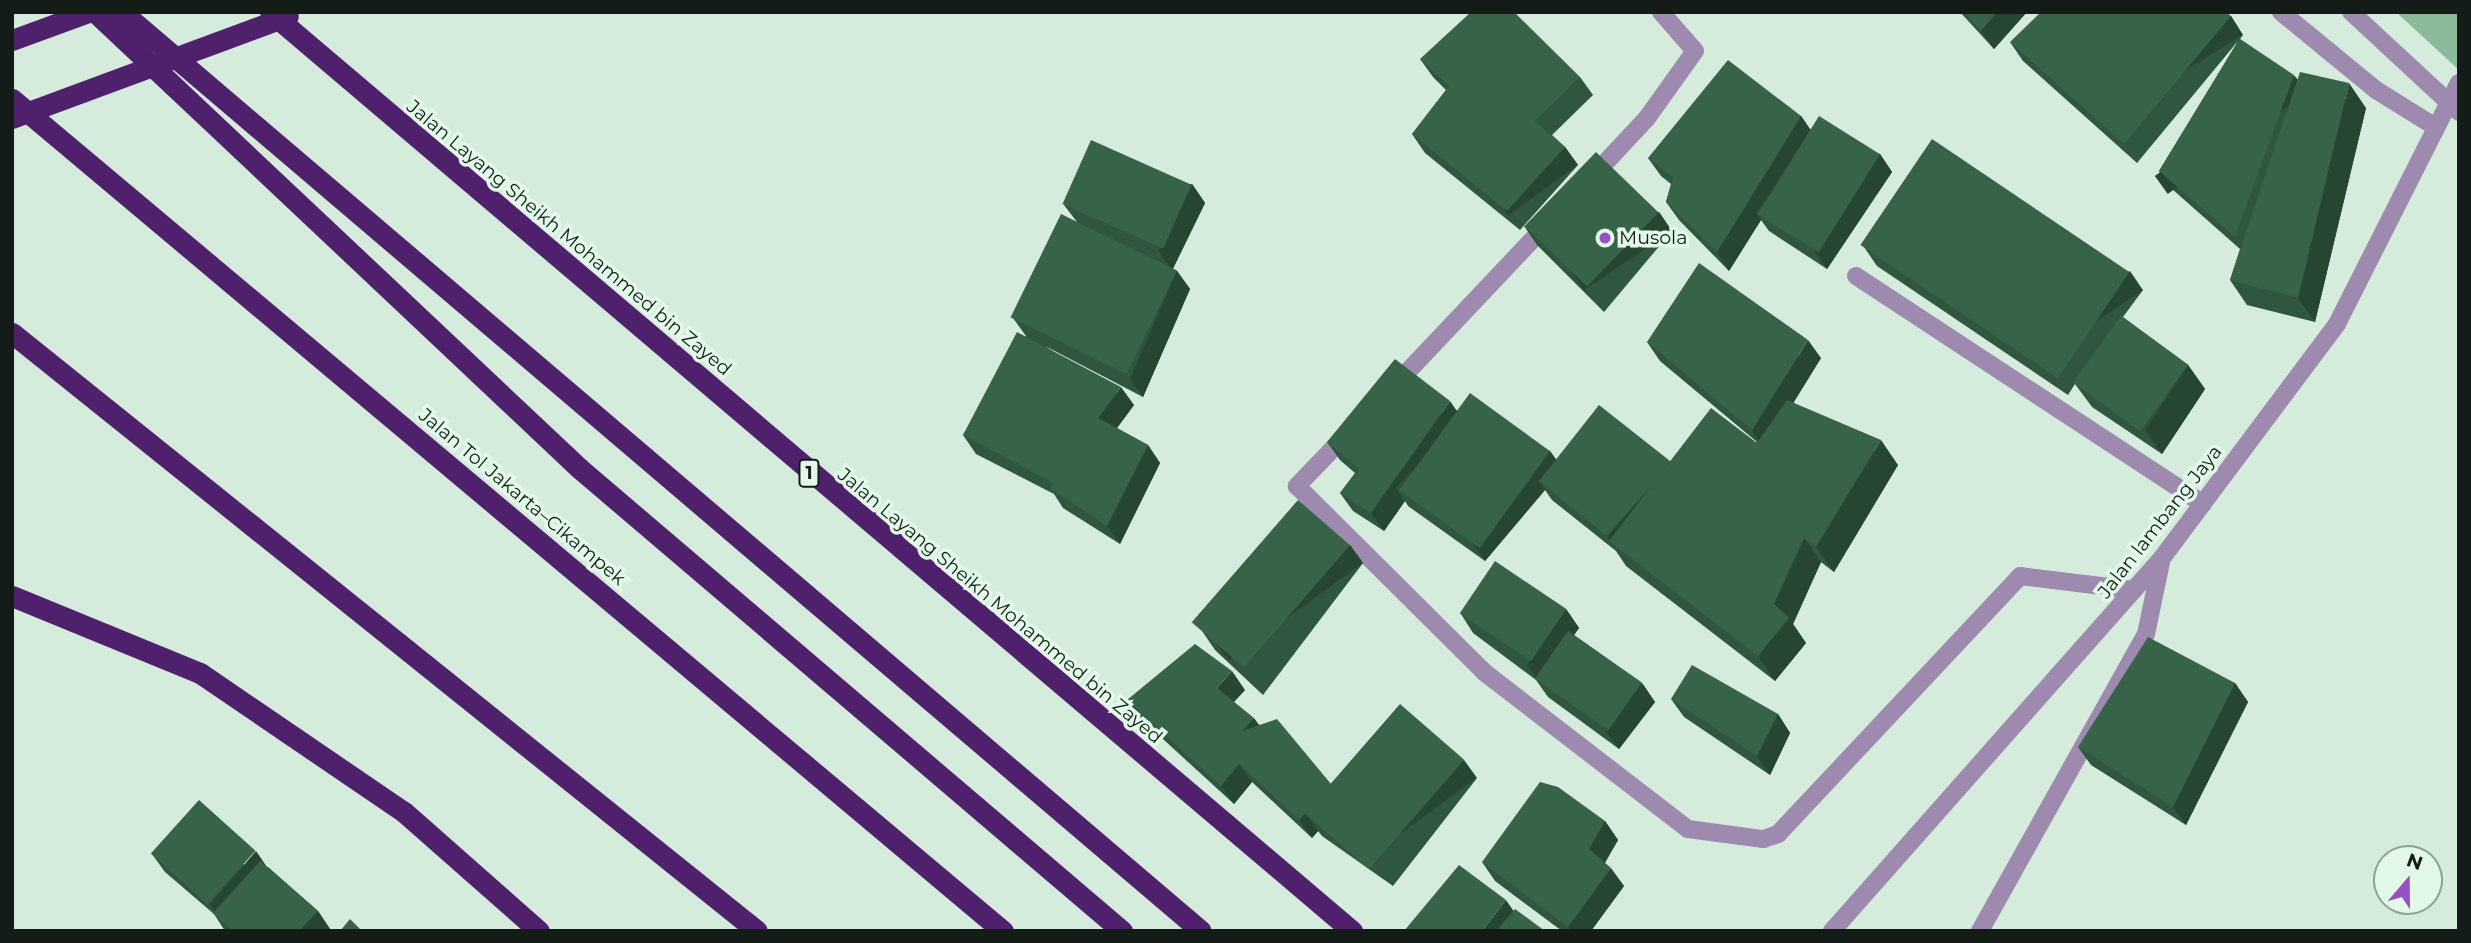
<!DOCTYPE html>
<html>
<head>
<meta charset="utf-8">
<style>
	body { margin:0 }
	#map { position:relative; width:2471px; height:943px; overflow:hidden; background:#d5ebdc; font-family:Montserrat,sans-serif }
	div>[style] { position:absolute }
	.water>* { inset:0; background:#8aba9a }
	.minor>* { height:18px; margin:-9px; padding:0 9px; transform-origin:9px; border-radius:9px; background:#9e8aae }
	.highway>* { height:21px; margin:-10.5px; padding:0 10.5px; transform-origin:10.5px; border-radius:10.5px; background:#4f206b }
	.highway-bridge>* { height:21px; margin:-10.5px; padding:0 10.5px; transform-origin:10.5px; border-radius:10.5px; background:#4f206b }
	.wall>* { inset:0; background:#2f563e }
	.shaded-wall>* { inset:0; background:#264632; transform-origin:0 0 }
	.building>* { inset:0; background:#376448; transform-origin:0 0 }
	.dots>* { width:19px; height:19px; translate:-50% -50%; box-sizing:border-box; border:4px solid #e2f9e9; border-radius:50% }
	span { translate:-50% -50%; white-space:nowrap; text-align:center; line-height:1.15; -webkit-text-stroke:7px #e2f9e9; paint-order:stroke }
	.shield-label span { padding:2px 5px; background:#e2f9e9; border:2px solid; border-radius:5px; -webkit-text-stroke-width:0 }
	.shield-label { font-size:18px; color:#141c17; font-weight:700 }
	.street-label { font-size:19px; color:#141c17 }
	.poi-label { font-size:19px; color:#141c17 }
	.left { translate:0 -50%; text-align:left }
	.frame { position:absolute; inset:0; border:14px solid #141c17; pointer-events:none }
	.north { position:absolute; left:2373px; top:845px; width:70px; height:70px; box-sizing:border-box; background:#e2f9e9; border:2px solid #90a195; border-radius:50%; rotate:20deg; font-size:19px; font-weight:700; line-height:28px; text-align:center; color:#141c17 }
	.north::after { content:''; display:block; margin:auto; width:24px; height:32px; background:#9851c5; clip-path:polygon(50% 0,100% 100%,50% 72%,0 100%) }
</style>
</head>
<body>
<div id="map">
	<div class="water">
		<div style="clip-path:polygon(2396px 12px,2459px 12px,2459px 70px)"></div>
	</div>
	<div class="minor">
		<div style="left:2281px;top:12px;width:123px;rotate:39.4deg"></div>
		<div style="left:2376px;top:90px;width:68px;rotate:31.8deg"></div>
		<div style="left:2351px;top:12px;width:147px;rotate:42.8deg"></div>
		<div style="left:1592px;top:177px;width:81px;rotate:-47deg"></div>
		<div style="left:1647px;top:118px;width:82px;rotate:-54.4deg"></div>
		<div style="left:1695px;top:51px;width:52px;rotate:-131.1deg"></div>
		<div style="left:1856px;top:276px;width:415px;rotate:33.3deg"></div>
		<div style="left:1394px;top:386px;width:224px;rotate:-46.6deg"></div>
		<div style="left:1348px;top:433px;width:74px;rotate:133.9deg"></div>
		<div style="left:1297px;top:486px;width:264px;rotate:44.8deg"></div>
		<div style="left:1484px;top:672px;width:257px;rotate:37.6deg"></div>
		<div style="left:1688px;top:829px;width:76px;rotate:7.6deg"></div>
		<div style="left:1763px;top:839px;width:16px;rotate:-18deg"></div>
		<div style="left:1778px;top:834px;width:354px;rotate:-46.8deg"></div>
		<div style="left:2020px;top:576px;width:115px;rotate:7deg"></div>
		<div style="left:1832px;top:931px;width:498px;rotate:-48.5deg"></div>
		<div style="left:2162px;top:558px;width:292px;rotate:-53.2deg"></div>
		<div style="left:2337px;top:324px;width:270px;rotate:-63.2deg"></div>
		<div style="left:1980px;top:931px;width:340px;rotate:-60.8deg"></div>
		<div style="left:2146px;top:634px;width:74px;rotate:-78.2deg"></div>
	</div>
	<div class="highway">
		<div style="left:95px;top:12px;width:665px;rotate:43.29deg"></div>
		<div style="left:579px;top:468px;width:714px;rotate:40.45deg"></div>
		<div style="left:12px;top:40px;width:81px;rotate:-20.2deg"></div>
		<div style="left:12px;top:99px;width:1294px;rotate:40.02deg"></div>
		<div style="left:12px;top:333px;width:955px;rotate:38.75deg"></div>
		<div style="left:12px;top:596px;width:203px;rotate:22.3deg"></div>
		<div style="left:200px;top:673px;width:247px;rotate:34.3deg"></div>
		<div style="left:404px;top:812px;width:180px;rotate:41.4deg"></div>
	</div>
	<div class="highway-bridge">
		<div style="left:122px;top:12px;width:1417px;rotate:40.42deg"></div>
		<div style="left:270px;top:12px;width:1420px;rotate:40.34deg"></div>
		<div style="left:12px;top:118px;width:294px;rotate:-20.3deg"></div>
	</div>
	<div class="wall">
		<div style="clip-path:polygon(1960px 12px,2027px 12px,1994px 49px)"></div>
		<div style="clip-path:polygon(2231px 16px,2243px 35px,2240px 39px,2297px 79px,2366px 108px,2315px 322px,2247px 305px,2230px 280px,2240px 249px,2172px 189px,2159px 171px,2238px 41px,2137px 163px,2023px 61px,2010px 42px)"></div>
		<div style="clip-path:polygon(1420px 59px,1580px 77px,1593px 95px,1552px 135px,1565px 147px,1578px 165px,1520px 230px,1425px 153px,1412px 134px,1446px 90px,1433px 77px)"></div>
		<div style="clip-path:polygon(1801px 116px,1810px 129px,1880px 154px,1892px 172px,1827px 269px,1769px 231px,1761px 220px,1729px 271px,1679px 220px,1666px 202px,1671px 184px,1661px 176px,1648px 158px)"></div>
		<div style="clip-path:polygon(1192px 184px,1205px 203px,1173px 269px,1177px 271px,1190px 289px,1143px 397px,1045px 346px,1134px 405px,1117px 428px,1148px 445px,1160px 463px,1120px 544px,1063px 508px,1054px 494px,976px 454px,963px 435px,1026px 336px,1013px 318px,1077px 222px,1064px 205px)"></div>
		<div style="clip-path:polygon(1659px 212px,1672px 231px,1604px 312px,1537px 245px,1524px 226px)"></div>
		<div style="clip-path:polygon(1864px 247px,2143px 290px,2123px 317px,2188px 365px,2205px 389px,2162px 454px,2092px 407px,2075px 384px,2068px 395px,1877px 266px)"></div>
		<div style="clip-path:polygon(1647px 342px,1821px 358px,1793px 403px,1898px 465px,1834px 572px,1821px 562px,1793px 624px,1806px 643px,1775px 681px,1626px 566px,1616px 551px,1552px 500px,1545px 490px,1485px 561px,1408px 506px,1405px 501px,1384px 531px,1353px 511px,1340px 493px,1355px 473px,1340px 460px,1327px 442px,1456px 410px,1550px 451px,1556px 460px,1670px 461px,1757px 442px,1660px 361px)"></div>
		<div style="clip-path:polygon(1350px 545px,1363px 563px,1263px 695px,1215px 650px,1202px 631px)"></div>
		<div style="clip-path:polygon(1566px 609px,1579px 628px,1574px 635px,1642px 683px,1655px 702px,1619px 749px,1548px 697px,1536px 680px,1473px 633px,1461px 614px)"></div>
		<div style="clip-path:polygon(2235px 683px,2248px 702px,2186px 825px,2091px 765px,2078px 747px)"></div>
		<div style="clip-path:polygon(1245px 690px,1234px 702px,1259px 725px,1333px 787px,1477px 778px,1393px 886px,1322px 836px,1318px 831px,1312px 838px,1252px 782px,1234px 804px,1140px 718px,1127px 700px)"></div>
		<div style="clip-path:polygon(1671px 699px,1778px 714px,1790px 733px,1770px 775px,1684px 717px)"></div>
		<div style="clip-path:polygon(1605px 821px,1618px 840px,1605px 863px,1624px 886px,1591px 931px,1562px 931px,1495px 881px,1482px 862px)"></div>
		<div style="clip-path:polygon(152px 854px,268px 867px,318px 911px,330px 929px,329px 931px,225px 931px,214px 914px,165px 872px)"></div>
	</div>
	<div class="shaded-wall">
		<div style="clip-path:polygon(1997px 12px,2027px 12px,1994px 49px,1981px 31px)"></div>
		<div style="left:2231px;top:16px;width:22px;height:167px;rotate:58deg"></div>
		<div style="left:2294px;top:75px;width:22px;height:172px;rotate:54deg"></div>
		<div style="clip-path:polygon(2349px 83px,2366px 108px,2315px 322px,2298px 298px)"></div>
		<div style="clip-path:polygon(1801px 116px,1814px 135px,1756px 213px,1761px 220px,1729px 271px,1717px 252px)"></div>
		<div style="left:1565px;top:147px;width:22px;height:86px;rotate:54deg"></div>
		<div style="clip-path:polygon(1880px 154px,1892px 172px,1827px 269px,1814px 250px)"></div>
		<div style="clip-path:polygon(1192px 184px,1205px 203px,1172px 270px,1159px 251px)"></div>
		<div style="left:1659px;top:212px;width:23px;height:106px;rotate:56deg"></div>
		<div style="clip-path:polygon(1177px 271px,1190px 289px,1143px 397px,1130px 379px)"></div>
		<div style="left:2130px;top:271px;width:23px;height:129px;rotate:56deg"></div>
		<div style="clip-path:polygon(1808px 340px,1821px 358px,1765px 449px,1752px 430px)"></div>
		<div style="clip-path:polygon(2188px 365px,2205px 389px,2162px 454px,2145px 430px)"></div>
		<div style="clip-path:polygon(1121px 387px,1134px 405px,1111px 436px,1098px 418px)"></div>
		<div style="clip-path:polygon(1450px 401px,1463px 420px,1396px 488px,1405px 501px,1384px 531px,1371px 513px)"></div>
		<div style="clip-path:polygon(1881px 440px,1898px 465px,1834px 572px,1816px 547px)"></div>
		<div style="clip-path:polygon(1148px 445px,1160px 463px,1120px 544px,1107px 526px)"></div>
		<div style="clip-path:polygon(1550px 451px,1563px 469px,1539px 481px,1545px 490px,1485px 561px,1472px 543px)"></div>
		<div style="clip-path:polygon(1672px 462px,1613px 544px,1607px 536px)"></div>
		<div style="clip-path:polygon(1804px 538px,1821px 562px,1793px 624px,1806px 643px,1775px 681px,1758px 656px,1774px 604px)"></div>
		<div style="left:1350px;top:545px;width:22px;height:166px;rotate:54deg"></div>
		<div style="clip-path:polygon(1566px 609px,1579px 628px,1540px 683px,1527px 665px)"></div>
		<div style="clip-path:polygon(1232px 671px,1245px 690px,1230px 706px,1217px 688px)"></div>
		<div style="clip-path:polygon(1642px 683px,1655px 702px,1619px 749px,1606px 731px)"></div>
		<div style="clip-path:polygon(2235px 683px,2248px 702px,2186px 825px,2173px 807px)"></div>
		<div style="clip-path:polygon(1778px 714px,1790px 733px,1770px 775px,1757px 756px)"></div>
		<div style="clip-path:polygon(1254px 718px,1267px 736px,1242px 731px)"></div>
		<div style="left:1464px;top:760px;width:22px;height:137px;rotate:54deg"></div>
		<div style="clip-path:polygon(1239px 764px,1252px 782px,1234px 804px,1221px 786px)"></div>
		<div style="clip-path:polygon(1331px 784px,1344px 802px,1309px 817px,1318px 831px,1312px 838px,1299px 820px)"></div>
		<div style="clip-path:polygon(1605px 821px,1618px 840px,1602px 867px,1589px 849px)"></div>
		<div style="clip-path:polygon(256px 851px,269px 870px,223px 922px,210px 904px)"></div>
		<div style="clip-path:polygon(1611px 868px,1624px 886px,1591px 931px,1571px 931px,1568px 927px)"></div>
		<div style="clip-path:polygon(1506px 900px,1519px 919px,1509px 931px,1482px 931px)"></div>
		<div style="clip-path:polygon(318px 911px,330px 929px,329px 931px,299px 931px)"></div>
	</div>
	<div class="building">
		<div style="clip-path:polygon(1471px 12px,1514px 12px,1580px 77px,1535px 121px,1565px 147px,1507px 211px,1412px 134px,1449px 86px,1420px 59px)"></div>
		<div style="clip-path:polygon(1964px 12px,1997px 12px,1981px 31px)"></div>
		<div style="clip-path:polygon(2041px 12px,2226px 12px,2231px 16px,2124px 144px,2010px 42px)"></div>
		<div style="clip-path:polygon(2240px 39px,2294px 75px,2235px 237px,2159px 171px)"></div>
		<div style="clip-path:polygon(1728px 60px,1801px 116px,1717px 252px,1666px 202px,1673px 177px,1648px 158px)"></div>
		<div style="clip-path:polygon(2300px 72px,2349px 83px,2298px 298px,2230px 280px)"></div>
		<div style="left:1819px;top:116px;width:72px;height:116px;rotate:32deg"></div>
		<div style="left:1932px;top:139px;width:238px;height:128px;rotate:34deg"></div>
		<div style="left:1091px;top:140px;width:110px;height:70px;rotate:24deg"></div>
		<div style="left:1596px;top:152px;width:87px;height:103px;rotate:44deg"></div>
		<div style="left:1061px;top:214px;width:129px;height:115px;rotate:26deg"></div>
		<div style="clip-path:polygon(1699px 263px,1808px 340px,1752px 430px,1647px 342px)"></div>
		<div style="left:2121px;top:316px;width:83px;height:82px;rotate:36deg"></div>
		<div style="clip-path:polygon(1017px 332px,1121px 387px,1098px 418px,1148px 445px,1107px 526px,1051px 489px,1052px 482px,963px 435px)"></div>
		<div style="clip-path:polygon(1395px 359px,1450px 401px,1371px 513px,1340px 493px,1359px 469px,1327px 442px)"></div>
		<div style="left:1470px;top:393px;width:99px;height:120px;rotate:36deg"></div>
		<div style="clip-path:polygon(1787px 400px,1881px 440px,1816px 547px,1804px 538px,1774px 604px,1789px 618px,1758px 656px,1609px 541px,1711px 408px,1757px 443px)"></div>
		<div style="clip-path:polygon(1599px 405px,1670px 461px,1654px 483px,1607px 536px,1539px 481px)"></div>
		<div style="left:1298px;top:500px;width:69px;height:162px;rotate:41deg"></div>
		<div style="left:1495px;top:561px;width:86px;height:63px;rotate:34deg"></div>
		<div style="left:1568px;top:631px;width:90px;height:58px;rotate:35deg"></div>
		<div style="clip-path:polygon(2148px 637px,2235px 683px,2173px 807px,2078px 747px)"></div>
		<div style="clip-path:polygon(1195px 644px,1232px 671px,1217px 688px,1254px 718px,1242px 731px,1277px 719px,1331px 784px,1299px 820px,1239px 764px,1221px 786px,1127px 700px)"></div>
		<div style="clip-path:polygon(1692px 665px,1778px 714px,1757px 756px,1671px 699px)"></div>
		<div style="left:1400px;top:704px;width:85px;height:145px;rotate:41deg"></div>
		<div style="clip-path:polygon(1540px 782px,1558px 787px,1605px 821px,1589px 849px,1611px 868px,1568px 927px,1482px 862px)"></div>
		<div style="left:199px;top:800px;width:76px;height:72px;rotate:42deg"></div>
		<div style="clip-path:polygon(260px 861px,318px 911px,299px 931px,233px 931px,213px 913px)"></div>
		<div style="clip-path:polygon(1459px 865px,1506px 900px,1482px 931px,1404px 931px)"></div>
		<div style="clip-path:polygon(1515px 909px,1545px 931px,1496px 931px)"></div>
		<div style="clip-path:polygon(350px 919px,362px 931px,340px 931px)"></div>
	</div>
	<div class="dots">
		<div style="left:1605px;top:238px;background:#9851c5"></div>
	</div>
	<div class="shield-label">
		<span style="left:809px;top:473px">1</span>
	</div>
	<div class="street-label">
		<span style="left:569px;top:238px;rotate:40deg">Jalan Layang Sheikh Mohammed bin Zayed</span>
		<span style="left:522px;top:497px;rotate:40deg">Jalan Tol Jakarta–Cikampek</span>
		<span style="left:2160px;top:522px;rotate:-52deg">Jalan lambang Jaya</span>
		<span style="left:1000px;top:606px;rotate:40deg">Jalan Layang Sheikh Mohammed bin Zayed</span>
	</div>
	<div class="poi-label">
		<span class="left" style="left:1619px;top:238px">Musola</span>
	</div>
	<div class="frame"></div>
	<div class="north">N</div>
</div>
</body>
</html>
